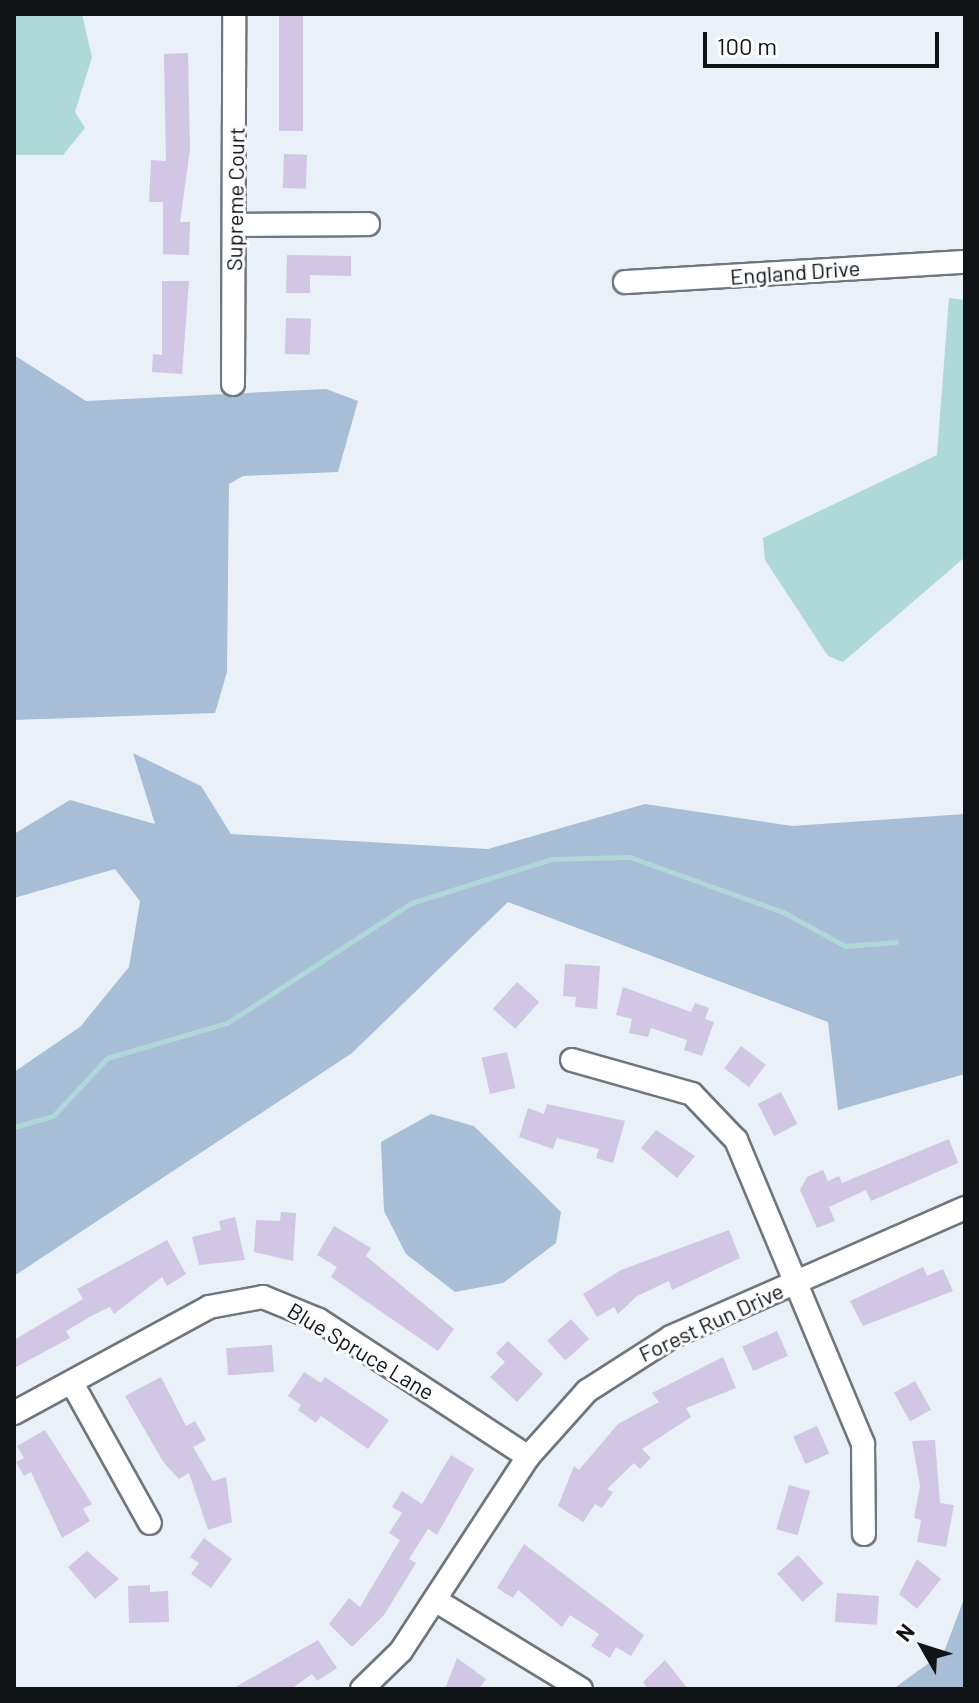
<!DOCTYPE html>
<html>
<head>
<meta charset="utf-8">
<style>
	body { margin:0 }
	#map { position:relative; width:979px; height:1703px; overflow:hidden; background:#e9f0f8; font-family:Barlow,sans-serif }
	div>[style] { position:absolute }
	.forest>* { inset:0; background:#a8bdd6 }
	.water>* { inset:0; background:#afd8d8 }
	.stream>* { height:5px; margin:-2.5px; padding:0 2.5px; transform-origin:2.5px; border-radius:2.5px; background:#afd8d8 }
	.building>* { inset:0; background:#d1c6e4; transform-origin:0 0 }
	.roads { filter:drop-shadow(2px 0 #70767d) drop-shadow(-2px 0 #70767d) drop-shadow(0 2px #70767d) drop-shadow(0 -2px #70767d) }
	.minor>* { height:22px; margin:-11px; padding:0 11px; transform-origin:11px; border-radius:11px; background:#fff }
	span { translate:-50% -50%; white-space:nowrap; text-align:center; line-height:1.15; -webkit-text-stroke:6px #fbfcfe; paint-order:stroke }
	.street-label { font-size:22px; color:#111416 }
	.frame { position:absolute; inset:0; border:16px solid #111416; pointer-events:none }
	.north { position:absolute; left:883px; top:1607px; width:80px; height:80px; -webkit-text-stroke:6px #fbfcfe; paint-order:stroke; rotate:309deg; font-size:22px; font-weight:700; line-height:32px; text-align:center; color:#111416 }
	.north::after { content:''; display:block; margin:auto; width:28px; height:36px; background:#111416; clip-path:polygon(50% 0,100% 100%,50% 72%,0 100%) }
	.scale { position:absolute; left:703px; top:32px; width:236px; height:36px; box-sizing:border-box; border:4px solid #111416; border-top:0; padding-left:10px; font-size:24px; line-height:28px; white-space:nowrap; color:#111416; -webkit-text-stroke:6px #fbfcfe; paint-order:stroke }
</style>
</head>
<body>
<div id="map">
	<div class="forest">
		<div style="clip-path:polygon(14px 355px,86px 401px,326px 389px,358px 401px,338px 472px,243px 476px,229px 484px,227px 672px,215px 713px,14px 720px)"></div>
		<div style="clip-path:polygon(133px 753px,201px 786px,231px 834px,488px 849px,645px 804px,792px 826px,965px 814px,965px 1074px,838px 1110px,828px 1022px,508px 902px,352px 1053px,14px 1276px,14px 1072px,80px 1027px,129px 967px,140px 901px,115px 869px,14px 898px,14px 834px,70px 800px,155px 824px)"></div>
		<div style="clip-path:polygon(431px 1114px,474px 1126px,561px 1212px,556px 1243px,503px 1283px,455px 1292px,406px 1254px,384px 1211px,381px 1142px)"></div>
		<div style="clip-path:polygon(965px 1596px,965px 1689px,893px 1689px,944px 1652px)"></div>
	</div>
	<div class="water">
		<div style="clip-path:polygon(14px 14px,82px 14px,92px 57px,75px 112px,85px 128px,63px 155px,14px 155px)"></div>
		<div style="clip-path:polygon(949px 298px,965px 300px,965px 557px,843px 662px,828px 656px,765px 560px,763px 538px,937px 455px)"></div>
	</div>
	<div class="stream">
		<div style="left:14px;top:1127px;width:41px;rotate:-15.8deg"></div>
		<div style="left:53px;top:1116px;width:79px;rotate:-47deg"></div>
		<div style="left:107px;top:1058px;width:125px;rotate:-16.3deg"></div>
		<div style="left:227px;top:1023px;width:220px;rotate:-33.1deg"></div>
		<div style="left:411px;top:903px;width:147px;rotate:-17.4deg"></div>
		<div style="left:551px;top:859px;width:79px;rotate:-1.5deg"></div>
		<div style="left:630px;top:857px;width:163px;rotate:19.8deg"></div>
		<div style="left:783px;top:912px;width:71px;rotate:28.7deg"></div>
		<div style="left:845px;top:946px;width:51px;rotate:-4.5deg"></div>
	</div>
	<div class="building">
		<div style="left:279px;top:14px;width:24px;height:117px"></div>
		<div style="clip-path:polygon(188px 53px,190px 149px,180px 222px,190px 222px,189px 255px,163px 254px,163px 202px,149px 202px,151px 160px,166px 161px,164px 54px)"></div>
		<div style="left:284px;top:154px;width:23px;height:34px;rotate:2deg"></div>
		<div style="clip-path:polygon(287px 255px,351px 256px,351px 276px,310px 275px,310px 293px,286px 293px)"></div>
		<div style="clip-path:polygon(162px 281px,189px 281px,182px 374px,152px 372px,153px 354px,162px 355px)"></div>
		<div style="left:286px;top:318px;width:25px;height:36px;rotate:2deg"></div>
		<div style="clip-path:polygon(565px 964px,600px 966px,597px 1009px,575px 1007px,576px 997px,563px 996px)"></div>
		<div style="left:517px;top:982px;width:30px;height:36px;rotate:42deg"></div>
		<div style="clip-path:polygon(623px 987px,691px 1012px,695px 1003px,709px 1008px,705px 1019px,714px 1022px,702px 1056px,684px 1050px,687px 1040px,651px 1028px,648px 1037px,629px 1033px,632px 1019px,616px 1015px)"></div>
		<div style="left:741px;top:1046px;width:31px;height:28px;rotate:37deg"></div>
		<div style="left:507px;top:1052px;width:37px;height:26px;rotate:77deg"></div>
		<div style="left:781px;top:1092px;width:36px;height:26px;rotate:63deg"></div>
		<div style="clip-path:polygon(547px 1104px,625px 1121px,613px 1163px,596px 1158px,599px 1149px,557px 1138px,553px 1149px,519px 1137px,528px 1108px,544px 1114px)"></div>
		<div style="clip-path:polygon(656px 1130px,695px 1156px,677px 1178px,641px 1148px)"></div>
		<div style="clip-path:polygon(949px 1139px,958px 1163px,871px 1201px,866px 1190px,829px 1207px,835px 1221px,817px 1228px,800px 1190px,807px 1177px,823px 1170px,828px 1181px,839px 1176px,842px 1183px)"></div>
		<div style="clip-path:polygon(281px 1212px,296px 1213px,293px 1261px,254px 1252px,256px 1220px,280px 1221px)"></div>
		<div style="clip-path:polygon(235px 1217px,245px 1260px,199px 1265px,192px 1237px,221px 1230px,219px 1221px)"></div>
		<div style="clip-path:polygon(334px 1226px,371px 1248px,366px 1256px,454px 1329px,438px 1351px,331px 1277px,337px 1267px,317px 1255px)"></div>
		<div style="clip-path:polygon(729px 1230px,740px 1258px,672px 1290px,669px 1281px,637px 1296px,618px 1314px,614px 1307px,597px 1317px,583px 1294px,621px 1270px)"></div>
		<div style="clip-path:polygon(167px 1240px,186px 1274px,167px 1286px,162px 1277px,114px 1314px,110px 1307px,93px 1315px,66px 1331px,70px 1338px,14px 1368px,14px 1340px,83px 1299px,77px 1289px)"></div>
		<div style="clip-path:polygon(923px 1267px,927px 1276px,943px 1269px,953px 1291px,863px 1326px,850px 1301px)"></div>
		<div style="left:571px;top:1319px;width:27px;height:32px;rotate:48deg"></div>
		<div style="left:777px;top:1331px;width:27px;height:38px;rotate:66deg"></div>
		<div style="clip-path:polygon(508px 1341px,543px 1374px,517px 1402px,490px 1377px,505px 1362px,496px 1353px)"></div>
		<div style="left:272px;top:1345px;width:27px;height:46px;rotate:86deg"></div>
		<div style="clip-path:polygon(723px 1357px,736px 1388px,686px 1408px,691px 1417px,642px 1449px,651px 1458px,640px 1469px,634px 1463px,607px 1489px,613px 1492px,602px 1508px,595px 1504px,583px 1522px,558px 1506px,574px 1466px,579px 1470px,618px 1424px,659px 1402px,652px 1393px)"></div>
		<div style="clip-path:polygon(304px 1372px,321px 1383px,325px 1377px,389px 1420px,368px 1449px,321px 1416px,316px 1423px,298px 1410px,301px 1405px,288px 1396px)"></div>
		<div style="clip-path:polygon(161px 1377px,186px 1426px,195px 1421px,206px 1440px,193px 1447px,213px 1481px,226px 1477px,232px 1522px,208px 1530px,189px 1473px,179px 1479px,164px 1463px,125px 1396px)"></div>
		<div style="left:915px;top:1381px;width:33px;height:24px;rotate:61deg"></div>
		<div style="left:817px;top:1426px;width:30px;height:26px;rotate:66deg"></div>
		<div style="clip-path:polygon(45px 1430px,92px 1504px,83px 1509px,90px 1521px,62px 1538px,31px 1472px,24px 1476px,16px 1462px,24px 1458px,17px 1446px)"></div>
		<div style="clip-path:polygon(935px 1440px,940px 1503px,954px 1505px,946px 1547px,917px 1542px,921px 1520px,914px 1518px,920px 1486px,912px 1441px)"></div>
		<div style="clip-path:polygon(451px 1455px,474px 1469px,437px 1535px,428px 1529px,409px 1559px,416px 1563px,384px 1615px,352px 1647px,329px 1624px,349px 1598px,360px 1607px,400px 1540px,389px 1533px,402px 1513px,392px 1507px,402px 1491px,422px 1504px)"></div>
		<div style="left:789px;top:1485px;width:22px;height:46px;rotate:16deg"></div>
		<div style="clip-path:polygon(204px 1538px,232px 1559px,211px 1588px,191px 1574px,199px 1563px,190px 1557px)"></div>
		<div style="clip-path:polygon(524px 1544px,644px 1635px,631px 1656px,616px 1647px,610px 1658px,591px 1646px,599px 1634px,570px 1615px,562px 1627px,518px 1590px,513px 1598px,497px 1588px)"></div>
		<div style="clip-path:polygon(87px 1551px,119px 1579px,95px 1599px,68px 1567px)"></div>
		<div style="left:798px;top:1555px;width:38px;height:28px;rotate:48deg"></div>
		<div style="clip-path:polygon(917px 1559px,941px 1579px,917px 1609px,899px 1594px)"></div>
		<div style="clip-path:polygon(150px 1585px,150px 1592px,168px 1591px,169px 1622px,129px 1623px,128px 1586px)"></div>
		<div style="left:837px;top:1593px;width:42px;height:29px;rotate:4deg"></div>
		<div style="clip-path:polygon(318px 1640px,337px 1668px,317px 1681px,312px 1674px,291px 1689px,232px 1689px)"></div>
		<div style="clip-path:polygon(457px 1658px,486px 1679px,479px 1689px,445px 1689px)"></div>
		<div style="clip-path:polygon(665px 1660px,688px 1689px,648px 1689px,643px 1682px)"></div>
	</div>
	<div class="roads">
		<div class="minor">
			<div style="left:236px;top:225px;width:132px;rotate:-0.4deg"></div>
			<div style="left:625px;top:282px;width:341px;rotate:-3.4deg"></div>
			<div style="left:233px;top:384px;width:370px;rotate:-89.8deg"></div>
			<div style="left:572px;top:1060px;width:125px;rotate:15.8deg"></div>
			<div style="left:692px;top:1094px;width:64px;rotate:46.3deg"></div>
			<div style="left:736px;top:1140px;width:329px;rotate:67.3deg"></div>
			<div style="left:863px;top:1444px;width:90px;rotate:89.4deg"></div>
			<div style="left:72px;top:1383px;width:160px;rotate:60.9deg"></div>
			<div style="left:14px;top:1413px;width:222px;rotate:-28.5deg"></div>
			<div style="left:209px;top:1307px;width:55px;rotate:-10.5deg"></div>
			<div style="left:263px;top:1297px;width:61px;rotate:22.3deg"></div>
			<div style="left:319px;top:1320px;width:250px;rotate:33.2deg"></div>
			<div style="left:435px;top:1600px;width:171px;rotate:31.4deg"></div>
			<div style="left:362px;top:1689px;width:54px;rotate:-44.3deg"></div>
			<div style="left:401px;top:1651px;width:232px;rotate:-56.8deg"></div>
			<div style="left:528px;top:1457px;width:89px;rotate:-48.2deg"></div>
			<div style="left:587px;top:1391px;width:100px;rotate:-32.7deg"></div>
			<div style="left:671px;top:1337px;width:321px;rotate:-23.7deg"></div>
		</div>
	</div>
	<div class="street-label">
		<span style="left:235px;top:199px;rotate:-89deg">Supreme Court</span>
		<span style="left:795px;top:272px;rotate:-4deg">England Drive</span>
		<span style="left:711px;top:1322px;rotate:-25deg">Forest Run Drive</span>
		<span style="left:361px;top:1351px;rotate:31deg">Blue Spruce Lane</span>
	</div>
	<div class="frame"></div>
	<div class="north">N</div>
	<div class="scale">100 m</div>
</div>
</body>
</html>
